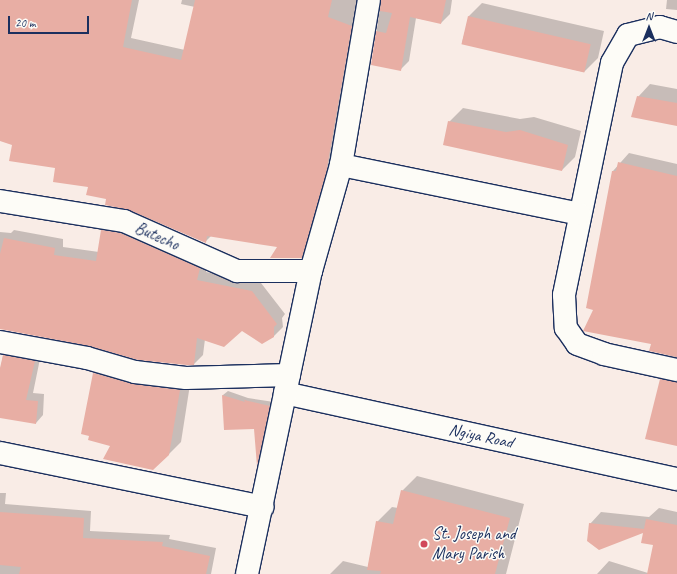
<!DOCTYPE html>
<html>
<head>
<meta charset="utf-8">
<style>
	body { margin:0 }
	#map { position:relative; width:677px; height:574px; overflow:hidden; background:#f9ece6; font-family:Caveat,sans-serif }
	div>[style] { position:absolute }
	.shadow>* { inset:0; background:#0003 }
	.building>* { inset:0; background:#e8aea4; transform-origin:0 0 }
	.roads { filter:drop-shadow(1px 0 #1b2f5e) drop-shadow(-1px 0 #1b2f5e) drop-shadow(0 1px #1b2f5e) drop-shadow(0 -1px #1b2f5e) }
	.minor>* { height:22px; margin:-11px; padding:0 11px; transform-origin:11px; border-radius:11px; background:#fdfcf7 }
	.dots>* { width:11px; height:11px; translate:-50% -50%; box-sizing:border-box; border:2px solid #fdfcf7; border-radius:50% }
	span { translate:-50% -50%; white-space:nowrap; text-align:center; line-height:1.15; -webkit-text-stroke:3px #fdfcf7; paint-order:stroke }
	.street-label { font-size:17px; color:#1b2f5e }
	.poi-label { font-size:17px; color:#1b2f5e }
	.left { translate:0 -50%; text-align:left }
	.north { position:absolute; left:629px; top:8px; width:40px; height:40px; -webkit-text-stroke:3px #fdfcf7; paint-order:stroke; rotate:0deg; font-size:11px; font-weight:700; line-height:16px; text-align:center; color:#1b2f5e }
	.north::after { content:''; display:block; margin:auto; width:14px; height:18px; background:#1b2f5e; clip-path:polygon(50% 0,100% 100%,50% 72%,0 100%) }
	.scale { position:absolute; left:8px; top:16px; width:81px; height:18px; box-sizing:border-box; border:2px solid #1b2f5e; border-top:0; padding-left:5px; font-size:12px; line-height:14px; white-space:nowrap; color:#1b2f5e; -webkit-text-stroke:3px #fdfcf7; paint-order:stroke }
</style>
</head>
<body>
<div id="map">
	<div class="shadow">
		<div style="clip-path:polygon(0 0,139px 0,131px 38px,185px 50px,195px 7px,181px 4px,182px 0,364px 0,334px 164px,310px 249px,301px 258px,278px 246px,212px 235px,205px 242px,107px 198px,56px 167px,29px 38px,0 103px)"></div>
		<div style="clip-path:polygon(381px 0,452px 0,450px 14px,441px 23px,416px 18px,409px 61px,400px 70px,372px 64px)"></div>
		<div style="clip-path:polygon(667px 0,677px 0,677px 10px,666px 9px)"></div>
		<div style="clip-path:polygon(482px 3px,604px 31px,598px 58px,584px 72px,462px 43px,469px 16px)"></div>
		<div style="clip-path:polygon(650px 84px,677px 89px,677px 125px,638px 97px)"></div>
		<div style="clip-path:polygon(463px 108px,520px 119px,534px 117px,581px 131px,575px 157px,562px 170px,449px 122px)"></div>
		<div style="clip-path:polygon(629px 153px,677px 164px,677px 358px,651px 350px,652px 343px,594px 309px,613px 171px)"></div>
		<div style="clip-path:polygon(111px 222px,208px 259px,206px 272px,261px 283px,285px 314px,282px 318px,283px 327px,274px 336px,242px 330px,205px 339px,203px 355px,194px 364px,0 327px,0 232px,11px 233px,14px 230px,63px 239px,63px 247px,99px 252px,102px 230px)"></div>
		<div style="clip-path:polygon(11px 348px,41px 354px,33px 393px,44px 394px,43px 415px,36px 423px,0 416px,0 371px,3px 356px)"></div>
		<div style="clip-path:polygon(106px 363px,191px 378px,181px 442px,169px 454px,112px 445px,94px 374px)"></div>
		<div style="clip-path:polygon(671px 369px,677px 371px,677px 445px,661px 380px)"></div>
		<div style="clip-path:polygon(228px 391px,248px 398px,274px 402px,262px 460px,258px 463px,255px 428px,225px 429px,223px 395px)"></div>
		<div style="clip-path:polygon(417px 476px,524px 504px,506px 574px,330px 574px,343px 561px,368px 567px,377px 522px,392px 507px,398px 508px,402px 491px)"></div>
		<div style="clip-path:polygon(0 493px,6px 493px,5px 504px,91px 511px,90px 531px,170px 535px,169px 539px,216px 548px,211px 574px,0 574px)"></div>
		<div style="clip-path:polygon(659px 508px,677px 512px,677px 574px,597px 574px,609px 561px,648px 573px,654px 544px,645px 531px,590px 524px,601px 512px,649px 517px)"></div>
	</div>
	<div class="building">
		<div style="clip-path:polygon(0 0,132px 0,123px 47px,181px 60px,195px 0,332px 0,328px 17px,352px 26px,326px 173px,302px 258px,270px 258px,277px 247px,207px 236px,206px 243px,129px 210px,105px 205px,106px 199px,86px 195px,88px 187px,53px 182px,55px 168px,9px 161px,12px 145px,0 141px)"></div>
		<div style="clip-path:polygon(381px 0,446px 0,441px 24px,410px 17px,401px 71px,371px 65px,376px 31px,386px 33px,392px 13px,380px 11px)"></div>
		<div style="left:468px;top:16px;width:126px;height:29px;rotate:13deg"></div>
		<div style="clip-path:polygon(637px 96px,677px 103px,677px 126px,631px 117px)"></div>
		<div style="clip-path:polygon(448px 121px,506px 132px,520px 130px,568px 145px,562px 171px,443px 145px)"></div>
		<div style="clip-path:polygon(618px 162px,677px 176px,677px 357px,649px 351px,651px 344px,583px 331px,593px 310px,586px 308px,612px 171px,616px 171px)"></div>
		<div style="clip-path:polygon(101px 230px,120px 233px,200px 268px,197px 280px,252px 291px,277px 324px,274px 327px,274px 337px,262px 344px,242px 331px,224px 347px,197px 338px,194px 365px,187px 365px,138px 360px,89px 346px,0 329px,0 254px,4px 238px,55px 248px,54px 255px,96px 261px)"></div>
		<div style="clip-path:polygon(3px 355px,35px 361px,26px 400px,38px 401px,36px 424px,0 418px,0 368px)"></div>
		<div style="clip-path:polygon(93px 373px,133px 384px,180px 390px,169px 455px,153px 470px,103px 459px,110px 446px,88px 440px,89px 436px,81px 434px)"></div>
		<div style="clip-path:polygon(660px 379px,677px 382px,677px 446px,645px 439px)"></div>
		<div style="clip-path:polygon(222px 395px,245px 402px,244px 400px,270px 406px,257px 466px,254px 429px,224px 430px)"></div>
		<div style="clip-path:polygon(401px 490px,510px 518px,495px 574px,380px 574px,381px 571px,367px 570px,376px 521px,393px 524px)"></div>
		<div style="clip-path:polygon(0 512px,84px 518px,83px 538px,163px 542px,162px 546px,210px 556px,206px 574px,19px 574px,21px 567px,0 565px)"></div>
		<div style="clip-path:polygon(646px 519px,677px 525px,677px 574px,647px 574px,653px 545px,641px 543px,643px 533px,599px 550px,587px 541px,589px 523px,644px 529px)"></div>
	</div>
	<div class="roads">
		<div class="minor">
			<div style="left:677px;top:32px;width:18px;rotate:-164deg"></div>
			<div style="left:660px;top:27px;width:33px;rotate:166deg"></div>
			<div style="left:628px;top:35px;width:32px;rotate:120deg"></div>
			<div style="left:612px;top:63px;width:237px;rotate:101.7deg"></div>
			<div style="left:564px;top:295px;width:33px;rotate:87deg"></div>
			<div style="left:566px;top:328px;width:19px;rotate:55deg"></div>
			<div style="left:577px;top:344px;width:29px;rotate:20deg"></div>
			<div style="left:604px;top:354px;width:75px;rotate:12.4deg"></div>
			<div style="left:341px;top:165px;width:243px;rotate:11.6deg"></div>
			<div style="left:0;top:201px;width:126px;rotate:9.2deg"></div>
			<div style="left:124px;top:221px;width:124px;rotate:23.9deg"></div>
			<div style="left:237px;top:271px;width:74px"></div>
			<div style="left:0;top:342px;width:88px;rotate:10.4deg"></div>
			<div style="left:87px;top:358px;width:50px;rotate:16.3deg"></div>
			<div style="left:135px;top:372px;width:51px;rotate:6.7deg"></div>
			<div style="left:186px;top:378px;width:103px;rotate:-1.7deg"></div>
			<div style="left:285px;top:393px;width:401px;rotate:12.4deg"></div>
			<div style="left:0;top:453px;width:268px;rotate:11.6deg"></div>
			<div style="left:247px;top:574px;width:310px;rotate:-78.1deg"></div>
			<div style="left:311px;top:271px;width:110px;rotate:-74.2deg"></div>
			<div style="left:341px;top:165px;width:167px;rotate:-80.4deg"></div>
		</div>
	</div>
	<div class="dots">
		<div style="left:424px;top:544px;background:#d1495b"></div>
	</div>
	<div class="street-label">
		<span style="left:157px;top:236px;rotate:24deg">Butecho</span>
		<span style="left:481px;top:436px;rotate:12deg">Ngiya Road</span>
	</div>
	<div class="poi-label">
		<span class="left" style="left:432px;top:544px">St. Joseph and<br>Mary Parish</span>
	</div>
	<div class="north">N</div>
	<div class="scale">20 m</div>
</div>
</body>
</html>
